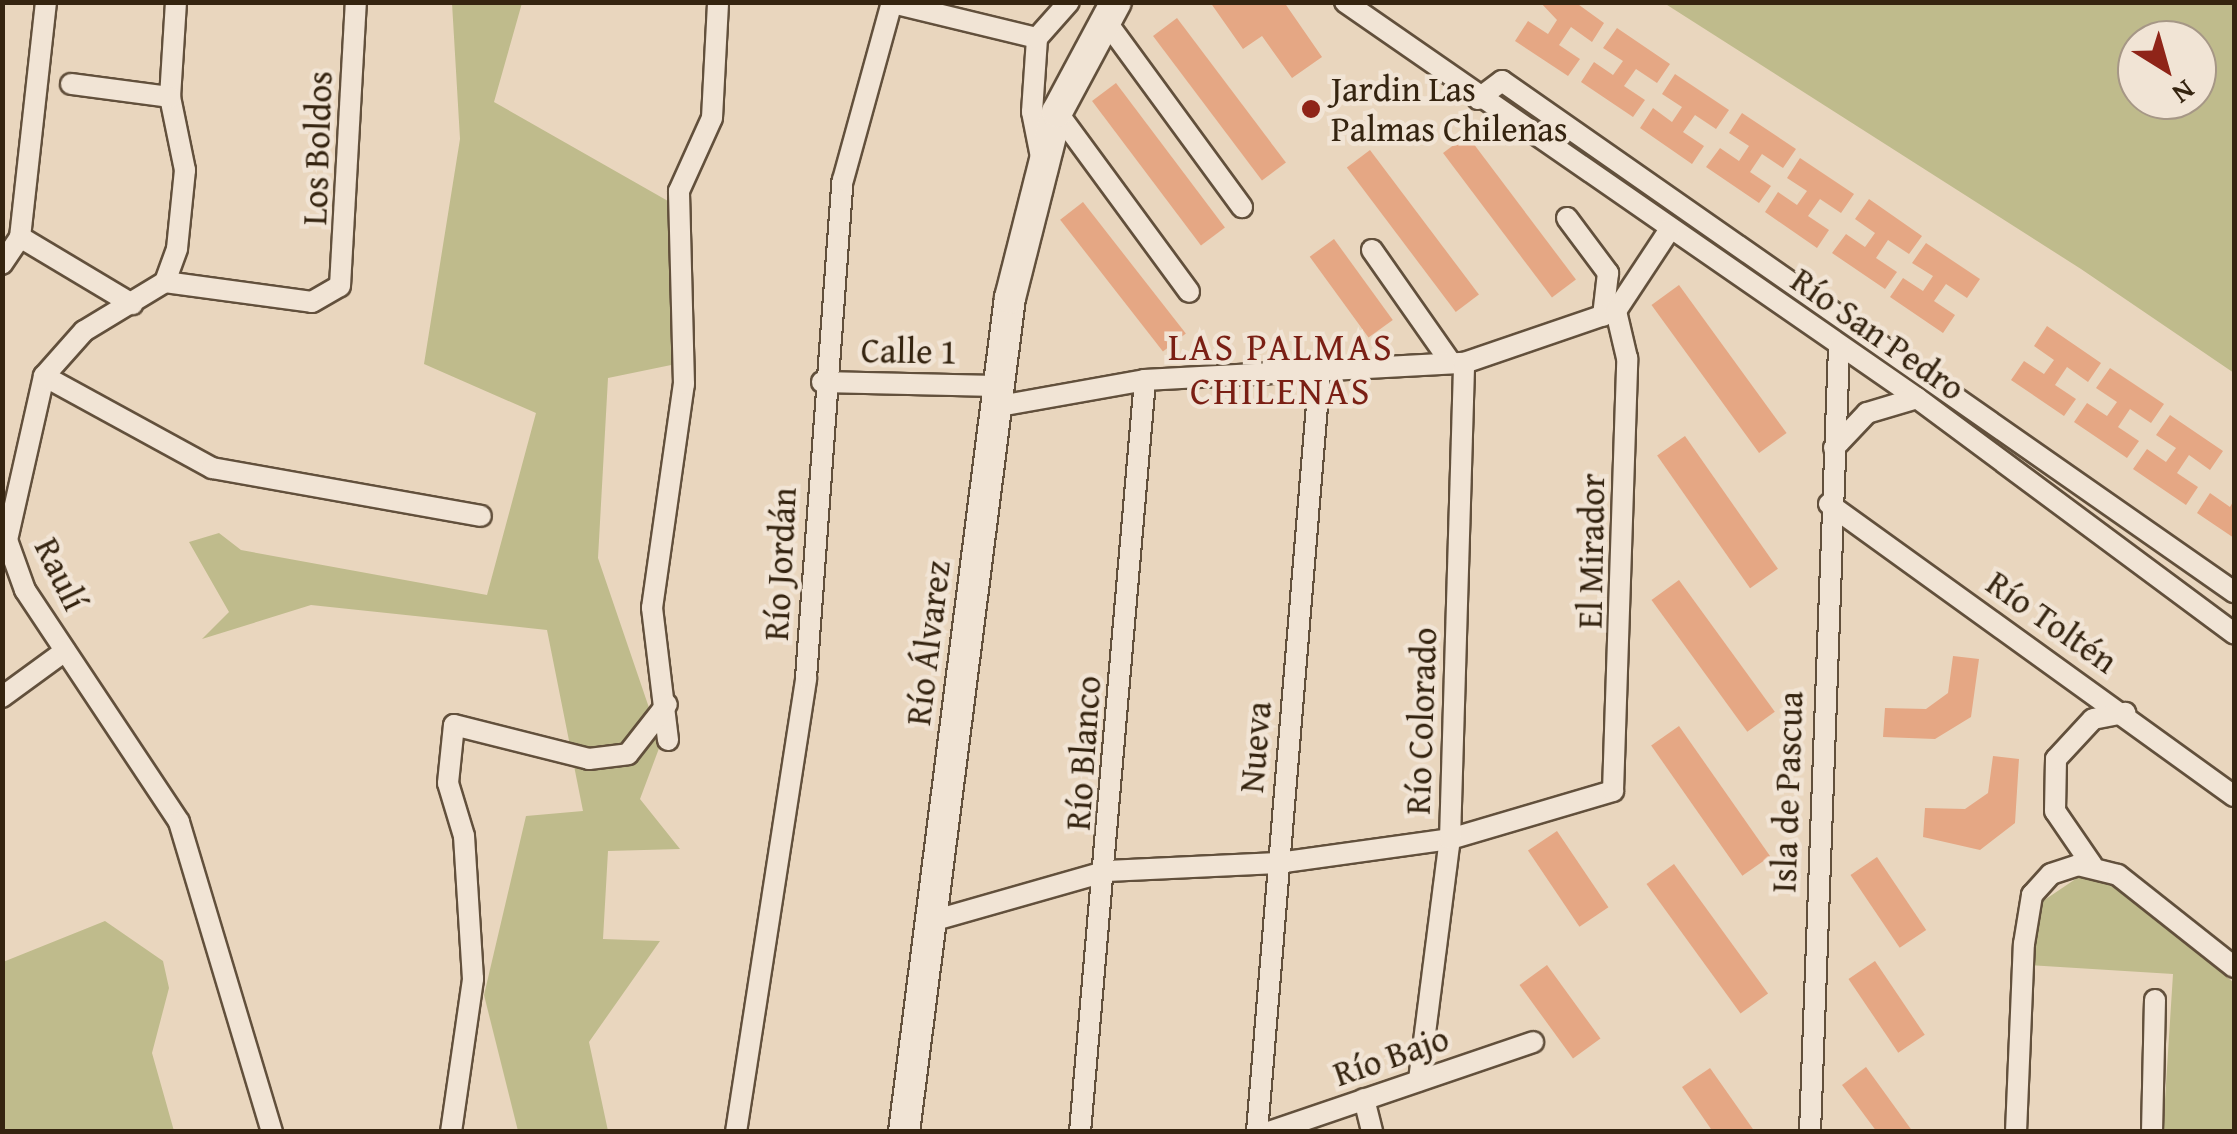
<!DOCTYPE html>
<html>
<head>
<meta charset="utf-8">
<style>
	body { margin:0 }
	#map { position:relative; width:2237px; height:1134px; overflow:hidden; background:#e9d6be; font-family:"Gentium Book Plus",serif }
	div>[style] { position:absolute }
	.green>* { inset:0; background:#bfbb8c }
	.building>* { inset:0; background:#e5a784; transform-origin:0 0 }
	.roads { filter:drop-shadow(2px 0 #62503c) drop-shadow(-2px 0 #62503c) drop-shadow(0 2px #62503c) drop-shadow(0 -2px #62503c) }
	.street>* { height:20px; margin:-10px; padding:0 10px; transform-origin:10px; border-radius:10px; background:#f1e4d5 }
	.secondary>* { height:30px; margin:-15px; padding:0 15px; transform-origin:15px; border-radius:15px; background:#f1e4d5 }
	.dots>* { width:28px; height:28px; translate:-50% -50%; box-sizing:border-box; border:5px solid #f1e4d5; border-radius:50% }
	span { translate:-50% -50%; white-space:nowrap; text-align:center; line-height:1.15; -webkit-text-stroke:9px #f1e4d5; paint-order:stroke }
	.poi-label { font-size:35px; color:#352410 }
	.left { translate:0 -50%; text-align:left }
	.street-label { font-size:35px; color:#352410 }
	.neighbourhood-label { font-size:38px; color:#7a1f14; letter-spacing:2.5px }
	.frame { position:absolute; inset:0; border:5px solid #352410; pointer-events:none }
	.north { position:absolute; left:2117px; top:20px; width:100px; height:100px; box-sizing:border-box; background:#f1e4d5; border:2px solid #a69786; border-radius:50%; rotate:143deg; font-size:28px; font-weight:700; line-height:40px; text-align:center; color:#352410 }
	.north::after { content:''; display:block; margin:auto; width:35px; height:45px; background:#8f2418; clip-path:polygon(50% 0,100% 100%,50% 72%,0 100%) }
</style>
</head>
<body>
<div id="map">
	<div class="green">
		<div style="clip-path:polygon(452px 3px,522px 3px,494px 102px,675px 205px,676px 364px,608px 378px,598px 558px,661px 743px,640px 799px,680px 849px,608px 851px,603px 939px,660px 941px,589px 1042px,608px 1131px,518px 1131px,484px 995px,526px 816px,583px 811px,547px 630px,311px 605px,202px 639px,229px 612px,189px 542px,219px 533px,241px 550px,487px 595px,536px 413px,424px 364px,460px 139px)"></div>
		<div style="clip-path:polygon(evenodd,1664px 3px,2234px 3px,2234px 373px,2081px 269px,1664px 3px,2197px 40px,2197px 100px,2137px 100px,2137px 40px,2197px 40px)"></div>
		<div style="clip-path:polygon(2083px 874px,2113px 879px,2234px 983px,2234px 1131px,2163px 1131px,2173px 974px,2029px 965px,2034px 907px)"></div>
		<div style="clip-path:polygon(105px 921px,163px 961px,169px 988px,152px 1053px,174px 1131px,3px 1131px,3px 962px)"></div>
	</div>
	<div class="building">
		<div style="clip-path:polygon(1210px 2px,1284px 2px,1322px 57px,1292px 78px,1262px 36px,1243px 49px)"></div>
		<div style="clip-path:polygon(1540px 2px,1575px 2px,1604px 23px,1592px 42px,1571px 27px,1559px 45px,1580px 59px,1568px 76px,1515px 41px,1528px 21px,1548px 34px,1557px 20px)"></div>
		<div style="left:1177px;top:18px;width:181px;height:30px;rotate:53deg"></div>
		<div style="clip-path:polygon(1617px 28px,1670px 64px,1657px 83px,1636px 69px,1624px 86px,1645px 100px,1633px 117px,1581px 82px,1594px 62px,1613px 75px,1623px 61px,1603px 48px)"></div>
		<div style="clip-path:polygon(1675px 74px,1729px 110px,1716px 129px,1695px 115px,1683px 132px,1704px 146px,1692px 164px,1640px 128px,1653px 108px,1672px 122px,1682px 107px,1662px 94px)"></div>
		<div style="left:1116px;top:83px;width:181px;height:30px;rotate:53deg"></div>
		<div style="clip-path:polygon(1742px 113px,1796px 149px,1783px 168px,1762px 154px,1750px 172px,1771px 186px,1759px 203px,1706px 167px,1720px 148px,1739px 161px,1749px 146px,1729px 133px)"></div>
		<div style="left:1467px;top:135px;width:181px;height:30px;rotate:53deg"></div>
		<div style="left:1370px;top:150px;width:181px;height:29px;rotate:53deg"></div>
		<div style="clip-path:polygon(1800px 158px,1854px 194px,1841px 213px,1820px 199px,1808px 216px,1829px 230px,1817px 248px,1765px 212px,1778px 192px,1797px 205px,1807px 191px,1787px 178px)"></div>
		<div style="clip-path:polygon(1869px 199px,1922px 236px,1909px 254px,1888px 240px,1876px 258px,1897px 272px,1885px 289px,1832px 253px,1846px 234px,1865px 247px,1875px 233px,1855px 219px)"></div>
		<div style="left:1083px;top:202px;width:167px;height:29px;rotate:52deg"></div>
		<div style="left:1334px;top:239px;width:100px;height:30px;rotate:54deg"></div>
		<div style="clip-path:polygon(1926px 243px,1980px 279px,1967px 298px,1946px 284px,1934px 301px,1955px 315px,1943px 333px,1890px 297px,1903px 278px,1923px 291px,1933px 276px,1912px 263px)"></div>
		<div style="left:1679px;top:285px;width:183px;height:34px;rotate:54deg"></div>
		<div style="clip-path:polygon(2047px 326px,2101px 363px,2088px 382px,2067px 367px,2055px 385px,2076px 399px,2064px 416px,2011px 380px,2024px 361px,2044px 374px,2054px 360px,2034px 346px)"></div>
		<div style="clip-path:polygon(2110px 368px,2164px 404px,2151px 423px,2130px 409px,2118px 427px,2139px 441px,2127px 458px,2074px 422px,2087px 403px,2107px 416px,2117px 402px,2096px 388px)"></div>
		<div style="clip-path:polygon(2170px 415px,2223px 451px,2210px 470px,2189px 455px,2177px 473px,2198px 487px,2186px 505px,2133px 469px,2147px 449px,2166px 462px,2176px 448px,2156px 435px)"></div>
		<div style="left:1685px;top:436px;width:162px;height:34px;rotate:55deg"></div>
		<div style="clip-path:polygon(2210px 493px,2230px 507px,2234px 500px,2234px 538px,2197px 513px)"></div>
		<div style="left:1679px;top:580px;width:163px;height:34px;rotate:54deg"></div>
		<div style="clip-path:polygon(1953px 656px,1979px 659px,1971px 717px,1935px 739px,1883px 737px,1885px 708px,1926px 709px,1948px 693px)"></div>
		<div style="left:1679px;top:726px;width:159px;height:34px;rotate:55deg"></div>
		<div style="clip-path:polygon(1993px 756px,2019px 759px,2015px 823px,1980px 850px,1923px 837px,1925px 808px,1965px 809px,1988px 793px)"></div>
		<div style="left:1557px;top:831px;width:92px;height:35px;rotate:56deg"></div>
		<div style="left:1877px;top:857px;width:88px;height:32px;rotate:56deg"></div>
		<div style="left:1674px;top:864px;width:160px;height:34px;rotate:54deg"></div>
		<div style="left:1875px;top:961px;width:89px;height:32px;rotate:56deg"></div>
		<div style="left:1547px;top:965px;width:91px;height:34px;rotate:54deg"></div>
		<div style="clip-path:polygon(1866px 1067px,1913px 1132px,1877px 1132px,1842px 1085px)"></div>
		<div style="clip-path:polygon(1710px 1068px,1755px 1132px,1713px 1132px,1682px 1087px)"></div>
	</div>
	<div class="roads">
		<div class="street">
			<div style="left:46px;top:2px;width:236px;rotate:96.3deg"></div>
			<div style="left:20px;top:237px;width:131px;rotate:30.9deg"></div>
			<div style="left:176px;top:2px;width:95px;rotate:93.6deg"></div>
			<div style="left:170px;top:97px;width:75px;rotate:78.4deg"></div>
			<div style="left:185px;top:170px;width:79px;rotate:95.8deg"></div>
			<div style="left:177px;top:249px;width:35px;rotate:110deg"></div>
			<div style="left:165px;top:282px;width:95px;rotate:148.8deg"></div>
			<div style="left:84px;top:331px;width:60px;rotate:131.6deg"></div>
			<div style="left:44px;top:376px;width:168px;rotate:102.7deg"></div>
			<div style="left:7px;top:540px;width:53px;rotate:70.2deg"></div>
			<div style="left:25px;top:590px;width:278px;rotate:56.4deg"></div>
			<div style="left:179px;top:822px;width:324px;rotate:73.3deg"></div>
			<div style="left:1345px;top:2px;width:696px;rotate:34.7deg"></div>
			<div style="left:1917px;top:398px;width:395px;rotate:36.6deg"></div>
			<div style="left:892px;top:3px;width:149px;rotate:13.6deg"></div>
			<div style="left:1105px;top:20px;width:232px;rotate:53.8deg"></div>
			<div style="left:71px;top:84px;width:100px;rotate:7.5deg"></div>
			<div style="left:1478px;top:99px;width:30px;rotate:-37deg"></div>
			<div style="left:1502px;top:81px;width:893px;rotate:34.92deg"></div>
			<div style="left:1057px;top:112px;width:223px;rotate:53.7deg"></div>
			<div style="left:1041px;top:157px;width:46px;rotate:-101.3deg"></div>
			<div style="left:1032px;top:112px;width:74px;rotate:-86.1deg"></div>
			<div style="left:1037px;top:38px;width:48px;rotate:-48.4deg"></div>
			<div style="left:1567px;top:218px;width:69px;rotate:53.3deg"></div>
			<div style="left:1608px;top:273px;width:43px;rotate:96.6deg"></div>
			<div style="left:1372px;top:250px;width:138px;rotate:55deg"></div>
			<div style="left:2px;top:264px;width:32px;rotate:-56deg"></div>
			<div style="left:165px;top:282px;width:148px;rotate:7.7deg"></div>
			<div style="left:312px;top:302px;width:32px;rotate:-30deg"></div>
			<div style="left:340px;top:286px;width:284px;rotate:-86.8deg"></div>
			<div style="left:44px;top:376px;width:192px;rotate:28.7deg"></div>
			<div style="left:212px;top:468px;width:273px;rotate:10.1deg"></div>
			<div style="left:822px;top:382px;width:174px;rotate:1.3deg"></div>
			<div style="left:994px;top:407px;width:153px;rotate:-10.1deg"></div>
			<div style="left:1145px;top:380px;width:319px;rotate:-3.1deg"></div>
			<div style="left:1464px;top:363px;width:161px;rotate:-18.9deg"></div>
			<div style="left:1616px;top:311px;width:98px;rotate:-56.6deg"></div>
			<div style="left:1834px;top:448px;width:48px;rotate:-46.7deg"></div>
			<div style="left:1867px;top:413px;width:52px;rotate:-16.7deg"></div>
			<div style="left:1829px;top:504px;width:499px;rotate:35.8deg"></div>
			<div style="left:2px;top:697px;width:78px;rotate:-36.1deg"></div>
			<div style="left:668px;top:740px;width:133px;rotate:-96.9deg"></div>
			<div style="left:652px;top:608px;width:226px;rotate:-81.9deg"></div>
			<div style="left:684px;top:384px;width:193px;rotate:-91.5deg"></div>
			<div style="left:679px;top:191px;width:80px;rotate:-65.7deg"></div>
			<div style="left:712px;top:118px;width:116px;rotate:-87deg"></div>
			<div style="left:2092px;top:865px;width:65px;rotate:-124.4deg"></div>
			<div style="left:2055px;top:811px;width:52px;rotate:-88.9deg"></div>
			<div style="left:2056px;top:759px;width:54px;rotate:-47.2deg"></div>
			<div style="left:2093px;top:719px;width:33px;rotate:-11deg"></div>
			<div style="left:932px;top:921px;width:182px;rotate:-15.9deg"></div>
			<div style="left:1107px;top:871px;width:171px;rotate:-2.7deg"></div>
			<div style="left:1278px;top:863px;width:174px;rotate:-7.9deg"></div>
			<div style="left:1450px;top:839px;width:170px;rotate:-16.4deg"></div>
			<div style="left:1613px;top:791px;width:433px;rotate:-88.1deg"></div>
			<div style="left:1627px;top:358px;width:48px;rotate:-103.2deg"></div>
			<div style="left:1419px;top:1080px;width:243px;rotate:-82.7deg"></div>
			<div style="left:1450px;top:839px;width:476px;rotate:-88.3deg"></div>
			<div style="left:1364px;top:1099px;width:34px;rotate:76deg"></div>
			<div style="left:451px;top:1132px;width:155px;rotate:-81.8deg"></div>
			<div style="left:473px;top:979px;width:143px;rotate:-93.6deg"></div>
			<div style="left:464px;top:836px;width:55px;rotate:-106.8deg"></div>
			<div style="left:448px;top:783px;width:58px;rotate:-84.1deg"></div>
			<div style="left:454px;top:725px;width:139px;rotate:14.1deg"></div>
			<div style="left:589px;top:759px;width:39px;rotate:-7deg"></div>
			<div style="left:628px;top:754px;width:63px;rotate:-52deg"></div>
			<div style="left:736px;top:1132px;width:459px;rotate:-81.2deg"></div>
			<div style="left:806px;top:678px;width:499px;rotate:-85.8deg"></div>
			<div style="left:843px;top:180px;width:185px;rotate:-74.6deg"></div>
			<div style="left:1080px;top:1132px;width:755px;rotate:-85.06deg"></div>
			<div style="left:1257px;top:1132px;width:766px;rotate:-85.28deg"></div>
			<div style="left:1269px;top:1132px;width:279px;rotate:-18.8deg"></div>
			<div style="left:1810px;top:1132px;width:786px;rotate:-87.88deg"></div>
			<div style="left:2016px;top:1132px;width:188px;rotate:-87.6deg"></div>
			<div style="left:2024px;top:944px;width:50px;rotate:-80.7deg"></div>
			<div style="left:2032px;top:895px;width:28px;rotate:-48deg"></div>
			<div style="left:2051px;top:874px;width:28px;rotate:-18deg"></div>
			<div style="left:2078px;top:865px;width:41px;rotate:14deg"></div>
			<div style="left:2118px;top:875px;width:148px;rotate:38.4deg"></div>
			<div style="left:2152px;top:1132px;width:132px;rotate:-88.7deg"></div>
		</div>
		<div class="secondary">
			<div style="left:904px;top:1132px;width:841px;rotate:-82.76deg"></div>
			<div style="left:1010px;top:298px;width:192px;rotate:-75.8deg"></div>
			<div style="left:1057px;top:112px;width:125px;rotate:-61.8deg"></div>
		</div>
	</div>
	<div class="dots">
		<div style="left:1311px;top:109px;background:#8f2418"></div>
	</div>
	<div class="poi-label">
		<span class="left" style="left:1331px;top:109px">Jardin Las<br>Palmas Chilenas</span>
	</div>
	<div class="street-label">
		<span style="left:317px;top:148px;rotate:-88deg">Los Boldos</span>
		<span style="left:1878px;top:334px;rotate:35deg">Río San Pedro</span>
		<span style="left:909px;top:351px;rotate:1deg">Calle 1</span>
		<span style="left:1591px;top:551px;rotate:-89deg">El Mirador</span>
		<span style="left:780px;top:564px;rotate:-87deg">Río Jordán</span>
		<span style="left:61px;top:574px;rotate:64deg">Raulí</span>
		<span style="left:2052px;top:622px;rotate:35deg">Río Toltén</span>
		<span style="left:928px;top:643px;rotate:-83deg">Río Álvarez</span>
		<span style="left:1421px;top:721px;rotate:-88deg">Río Colorado</span>
		<span style="left:1255px;top:747px;rotate:-85deg">Nueva</span>
		<span style="left:1083px;top:753px;rotate:-86deg">Río Blanco</span>
		<span style="left:1787px;top:792px;rotate:-88deg">Isla de Pascua</span>
		<span style="left:1391px;top:1056px;rotate:-19deg">Río Bajo</span>
	</div>
	<div class="neighbourhood-label">
		<span style="left:1281px;top:369px">LAS PALMAS<br>CHILENAS</span>
	</div>
	<div class="frame"></div>
	<div class="north">N</div>
</div>
</body>
</html>
